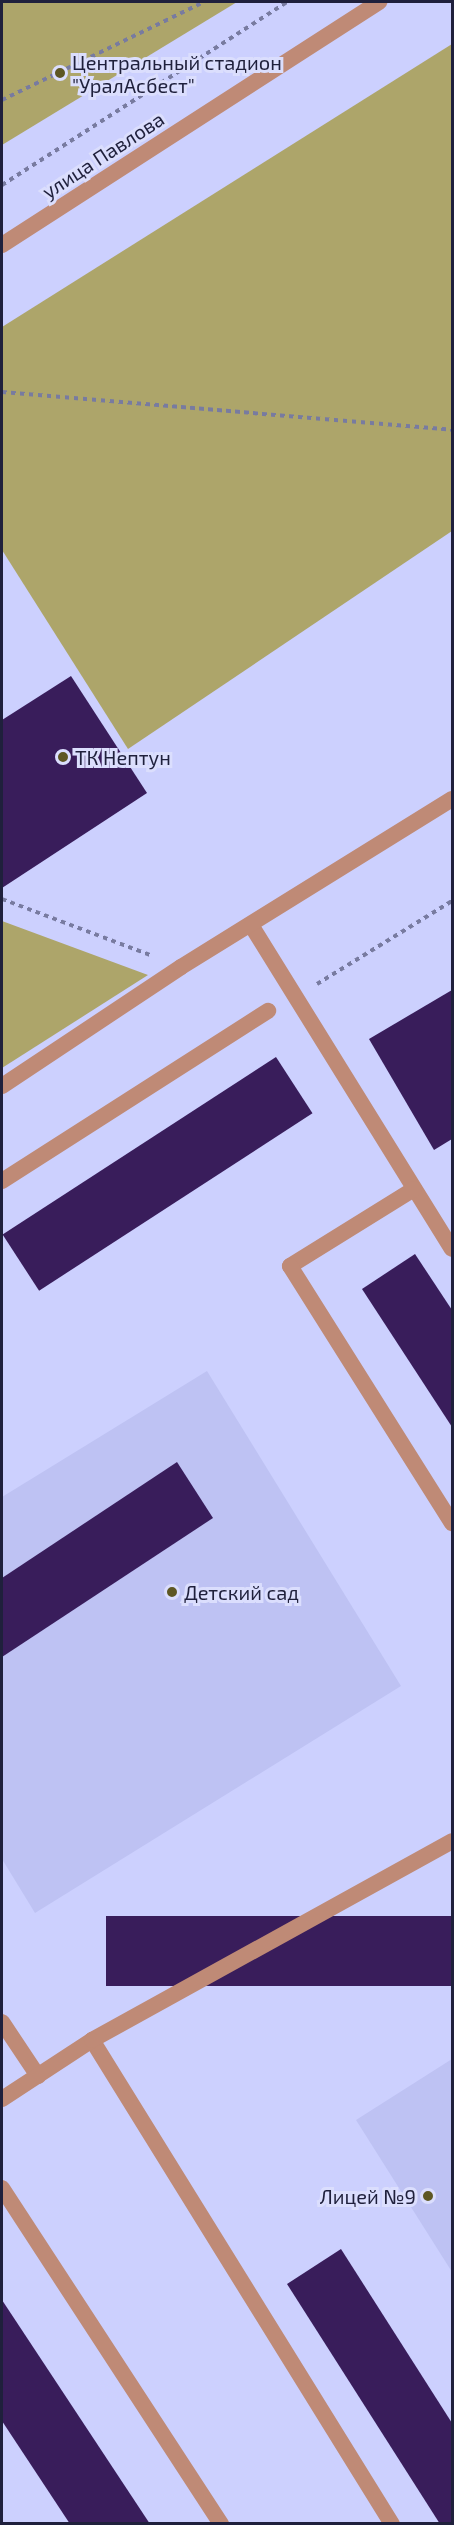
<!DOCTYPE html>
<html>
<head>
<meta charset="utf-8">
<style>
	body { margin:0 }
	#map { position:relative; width:454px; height:2525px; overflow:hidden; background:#ccd0fe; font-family:"Exo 2",sans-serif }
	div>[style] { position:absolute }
	.built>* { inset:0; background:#bec2f3 }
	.green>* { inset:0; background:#ada56a }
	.building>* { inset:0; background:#391d5b; transform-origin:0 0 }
	.path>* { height:4px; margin-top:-2px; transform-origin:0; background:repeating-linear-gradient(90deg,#787ba0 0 4.5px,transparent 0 9px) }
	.service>* { height:16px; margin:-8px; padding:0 8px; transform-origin:8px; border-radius:8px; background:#bf8a76 }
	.tertiary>* { height:16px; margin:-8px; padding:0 8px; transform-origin:8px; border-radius:8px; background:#bf8a76 }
	.dots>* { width:16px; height:16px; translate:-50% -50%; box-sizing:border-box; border:3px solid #dbdefd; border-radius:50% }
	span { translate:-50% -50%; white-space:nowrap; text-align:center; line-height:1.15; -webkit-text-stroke:6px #dbdefd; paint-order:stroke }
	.poi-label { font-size:20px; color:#1f203c }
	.left { translate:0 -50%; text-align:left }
	.right { translate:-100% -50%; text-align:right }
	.street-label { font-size:20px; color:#1f203c }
	.frame { position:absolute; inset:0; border:3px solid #1f203c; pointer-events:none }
</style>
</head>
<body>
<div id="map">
	<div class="built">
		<div style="clip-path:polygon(207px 1371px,401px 1686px,35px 1913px,2px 1859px,2px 1497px)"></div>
		<div style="clip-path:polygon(452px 2059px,452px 2272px,356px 2120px)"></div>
	</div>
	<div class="green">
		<div style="clip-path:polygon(2px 2px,237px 2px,2px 145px)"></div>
		<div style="clip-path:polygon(452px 44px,452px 531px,128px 749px,2px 550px,2px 327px)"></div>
		<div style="clip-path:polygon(2px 921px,148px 975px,2px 1068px)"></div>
	</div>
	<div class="building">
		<div style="clip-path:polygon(71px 676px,147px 793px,2px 888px,2px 720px)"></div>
		<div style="clip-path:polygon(452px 990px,452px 1139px,434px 1150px,369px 1039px)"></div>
		<div style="left:276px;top:1057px;width:67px;height:326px;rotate:57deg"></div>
		<div style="clip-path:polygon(415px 1254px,452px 1310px,452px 1427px,362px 1289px)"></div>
		<div style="clip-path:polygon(177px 1462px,213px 1518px,2px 1657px,2px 1578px)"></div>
		<div style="left:452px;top:1916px;width:70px;height:346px;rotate:90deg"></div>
		<div style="clip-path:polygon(341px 2249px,452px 2423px,452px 2524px,440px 2524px,287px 2284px)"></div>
		<div style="clip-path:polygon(2px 2300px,150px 2524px,70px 2524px,2px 2421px)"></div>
	</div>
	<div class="path">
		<div style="left:2px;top:100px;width:225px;rotate:-25.9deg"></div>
		<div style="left:2px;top:185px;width:339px;rotate:-32.7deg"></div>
		<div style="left:2px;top:392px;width:452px;rotate:4.8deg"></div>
		<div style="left:2px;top:899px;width:158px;rotate:20.7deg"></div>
		<div style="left:317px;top:984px;width:158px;rotate:-31.6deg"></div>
	</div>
	<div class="service">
		<div style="left:251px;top:925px;width:381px;rotate:58.2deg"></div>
		<div style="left:2px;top:1086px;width:215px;rotate:-33.6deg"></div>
		<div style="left:181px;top:967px;width:319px;rotate:-31.8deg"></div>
		<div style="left:2px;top:1181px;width:316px;rotate:-32.6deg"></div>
		<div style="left:414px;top:1189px;width:146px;rotate:148.2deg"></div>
		<div style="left:290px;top:1266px;width:304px;rotate:57.8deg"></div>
		<div style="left:2px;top:2022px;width:65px;rotate:56.3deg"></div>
		<div style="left:92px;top:2040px;width:569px;rotate:58.21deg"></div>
		<div style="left:2px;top:2099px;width:108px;rotate:-33.2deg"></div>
		<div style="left:92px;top:2040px;width:411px;rotate:-28.9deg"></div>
		<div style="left:2px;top:2188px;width:401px;rotate:56.9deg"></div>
	</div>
	<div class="tertiary">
		<div style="left:2px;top:245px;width:449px;rotate:-32.8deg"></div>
	</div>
	<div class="dots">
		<div style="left:60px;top:73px;background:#5e5723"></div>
		<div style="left:63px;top:757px;background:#5e5723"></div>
		<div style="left:172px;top:1592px;background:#5e5723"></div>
		<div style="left:428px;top:2196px;background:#5e5723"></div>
	</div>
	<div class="poi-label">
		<span class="left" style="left:72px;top:74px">Центральный стадион<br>"УралАсбест"</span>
		<span class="left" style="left:75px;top:757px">ТК Нептун</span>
		<span class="left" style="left:184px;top:1592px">Детский сад</span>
		<span class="right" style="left:416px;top:2196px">Лицей №9</span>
	</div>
	<div class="street-label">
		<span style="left:103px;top:155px;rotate:-33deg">улица Павлова</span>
	</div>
	<div class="frame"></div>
</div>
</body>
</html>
